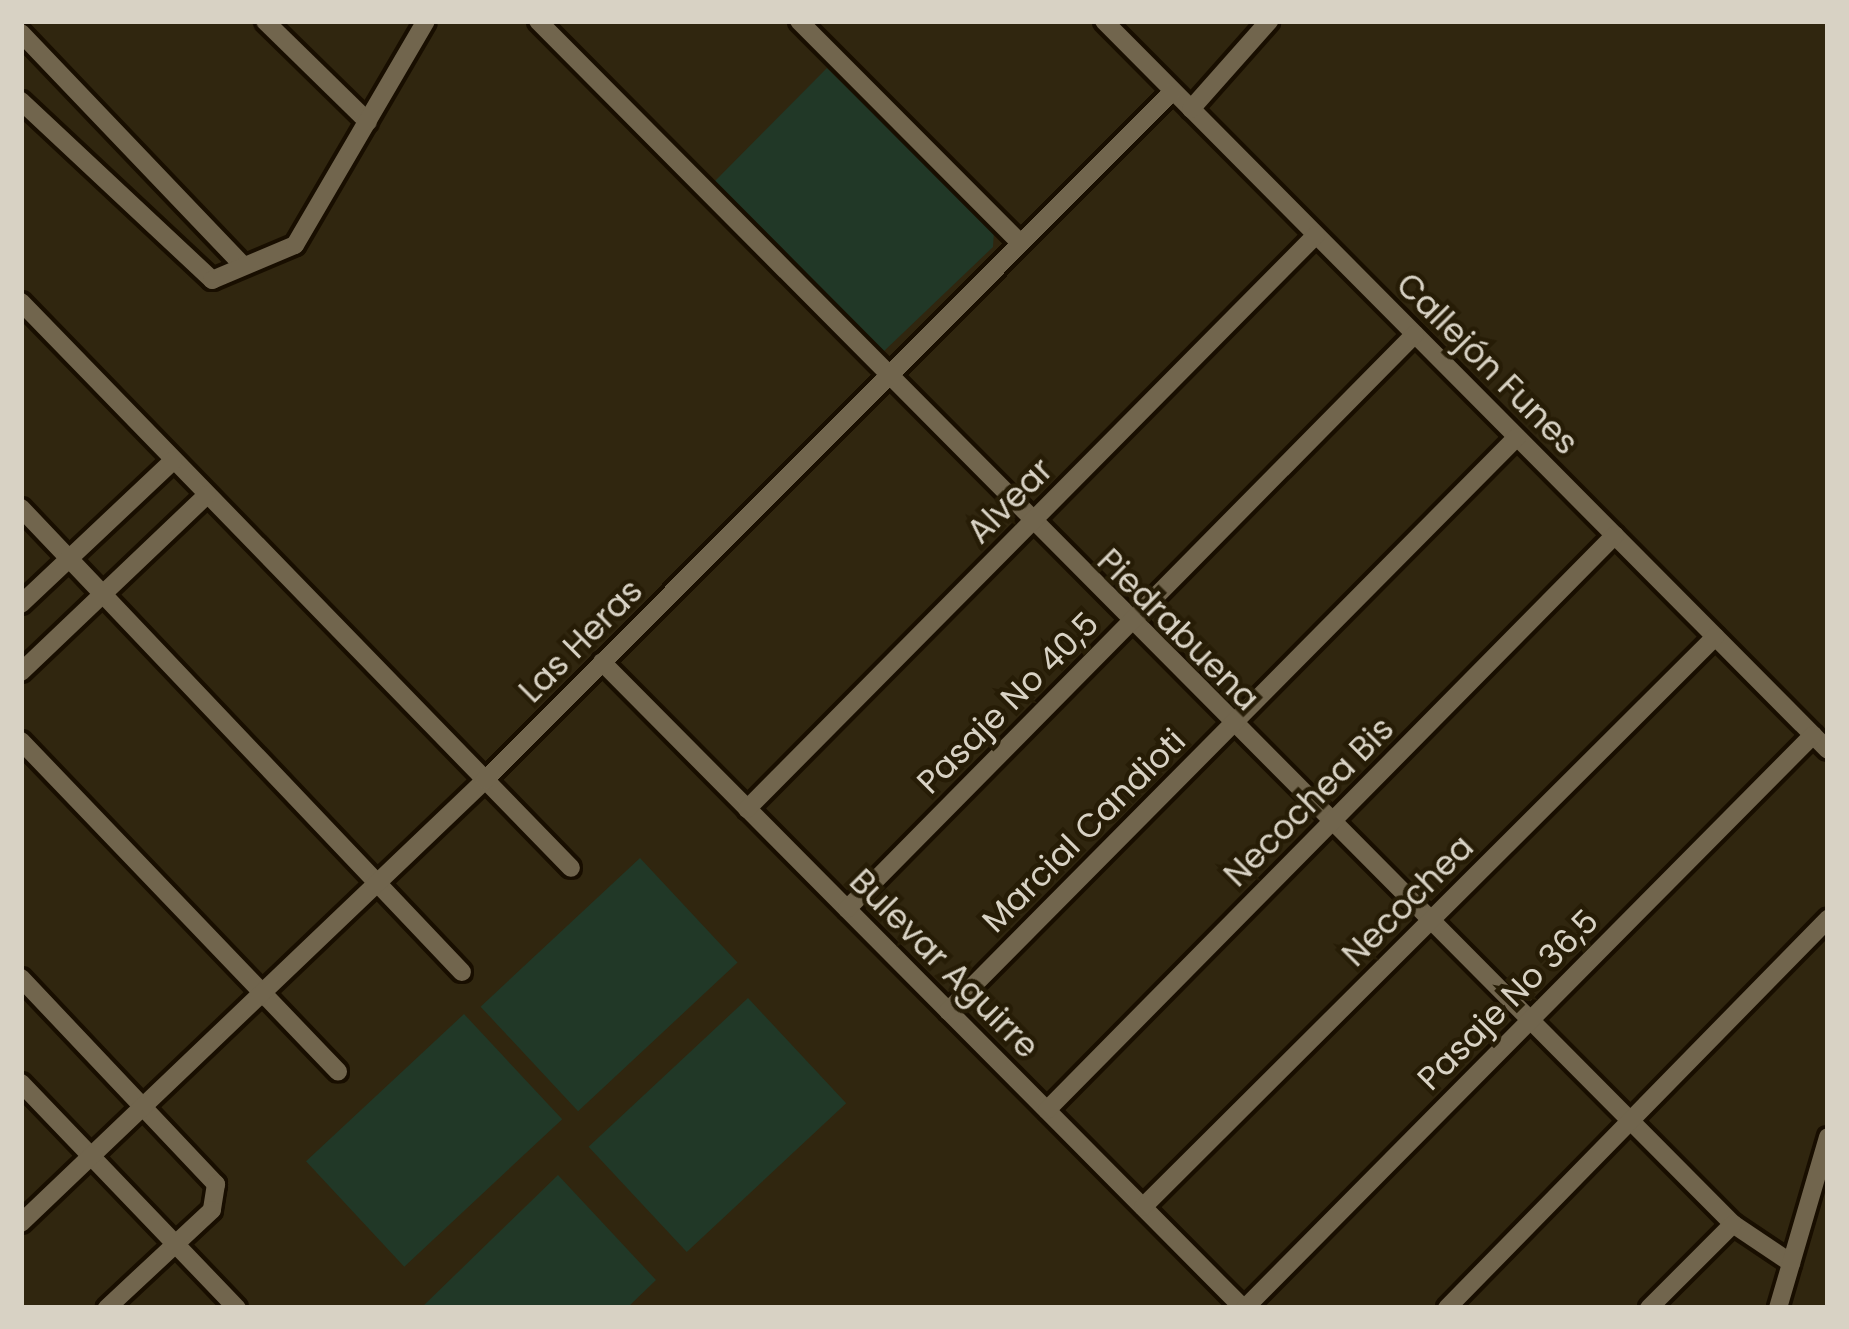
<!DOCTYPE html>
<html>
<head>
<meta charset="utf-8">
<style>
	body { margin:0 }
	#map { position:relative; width:1849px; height:1329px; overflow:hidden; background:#30260f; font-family:Poppins,sans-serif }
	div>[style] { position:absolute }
	.green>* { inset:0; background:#213827; transform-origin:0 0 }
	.roads { filter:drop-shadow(3px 0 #180e00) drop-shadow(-3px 0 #180e00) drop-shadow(0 3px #180e00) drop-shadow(0 -3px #180e00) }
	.minor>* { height:18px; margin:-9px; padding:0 9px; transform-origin:9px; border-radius:9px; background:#71654d }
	span { translate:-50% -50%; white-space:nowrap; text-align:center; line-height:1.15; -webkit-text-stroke:9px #261c06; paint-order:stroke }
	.street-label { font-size:33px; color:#d8d2c4 }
	.frame { position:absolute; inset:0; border:24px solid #d8d2c4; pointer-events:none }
</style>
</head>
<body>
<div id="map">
	<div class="green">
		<div style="clip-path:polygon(827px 68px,994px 231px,993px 247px,882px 353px,711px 185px)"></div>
		<div style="left:640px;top:858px;width:143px;height:218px;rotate:47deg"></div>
		<div style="left:748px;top:998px;width:144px;height:218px;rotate:47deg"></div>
		<div style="left:464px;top:1014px;width:144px;height:216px;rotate:47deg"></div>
		<div style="clip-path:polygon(558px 1175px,656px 1280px,627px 1308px,421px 1308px)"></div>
	</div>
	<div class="roads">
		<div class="minor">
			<div style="left:265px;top:21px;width:144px;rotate:44.4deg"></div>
			<div style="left:538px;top:21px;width:1696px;rotate:45.19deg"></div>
			<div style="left:1733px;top:1224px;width:70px;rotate:33.9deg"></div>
			<div style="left:799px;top:21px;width:313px;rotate:45.1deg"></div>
			<div style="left:1104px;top:21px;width:1027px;rotate:45.2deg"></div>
			<div style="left:21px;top:33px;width:317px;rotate:46.3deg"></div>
			<div style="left:21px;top:101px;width:262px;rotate:43.1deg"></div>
			<div style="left:212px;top:280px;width:90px;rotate:-22.9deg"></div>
			<div style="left:295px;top:245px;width:259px;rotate:-59.7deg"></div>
			<div style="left:1191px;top:109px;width:118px;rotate:-48.4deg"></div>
			<div style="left:21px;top:302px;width:789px;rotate:45.82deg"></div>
			<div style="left:21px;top:508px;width:640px;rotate:46.46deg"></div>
			<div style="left:21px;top:604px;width:209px;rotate:-43.3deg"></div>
			<div style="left:602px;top:662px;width:910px;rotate:45.22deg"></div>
			<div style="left:21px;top:672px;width:257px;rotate:-43.6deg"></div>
			<div style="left:21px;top:741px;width:458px;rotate:46.2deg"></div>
			<div style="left:747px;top:809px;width:808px;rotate:-45.25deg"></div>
			<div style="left:847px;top:909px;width:808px;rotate:-45.35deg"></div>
			<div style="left:21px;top:978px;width:284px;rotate:46.6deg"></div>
			<div style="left:216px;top:1184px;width:26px;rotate:99deg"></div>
			<div style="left:212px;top:1210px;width:144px;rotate:137deg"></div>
			<div style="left:948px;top:1011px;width:808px;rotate:-45.25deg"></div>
			<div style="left:21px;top:1083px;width:312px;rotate:46.2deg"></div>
			<div style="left:1047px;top:1110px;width:808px;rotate:-45.35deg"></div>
			<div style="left:1143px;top:1207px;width:808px;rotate:-44.9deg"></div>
			<div style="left:21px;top:1223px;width:642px;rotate:-43.67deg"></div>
			<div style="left:485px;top:780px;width:972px;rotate:-45.04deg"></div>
			<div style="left:1245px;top:1308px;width:807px;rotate:-45.25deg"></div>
			<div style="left:1447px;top:1308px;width:545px;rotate:-45.6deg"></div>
			<div style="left:1649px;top:1308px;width:119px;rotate:-45deg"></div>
			<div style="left:1778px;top:1308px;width:178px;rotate:-73.7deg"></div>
		</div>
	</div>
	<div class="street-label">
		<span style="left:1487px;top:364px;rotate:45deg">Callejón Funes</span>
		<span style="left:1010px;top:501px;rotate:-45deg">Alvear</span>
		<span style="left:1178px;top:630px;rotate:45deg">Piedrabuena</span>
		<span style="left:581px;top:641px;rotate:-45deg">Las Heras</span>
		<span style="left:1008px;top:703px;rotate:-45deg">Pasaje No 40,5</span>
		<span style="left:1309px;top:802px;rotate:-45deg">Necochea Bis</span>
		<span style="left:1084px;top:831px;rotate:-45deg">Marcial Candioti</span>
		<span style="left:1408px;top:901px;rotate:-45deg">Necochea</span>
		<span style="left:944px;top:964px;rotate:45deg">Bulevar Aguirre</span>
		<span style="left:1508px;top:1000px;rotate:-45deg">Pasaje No 36,5</span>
	</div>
	<div class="frame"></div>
</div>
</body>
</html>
